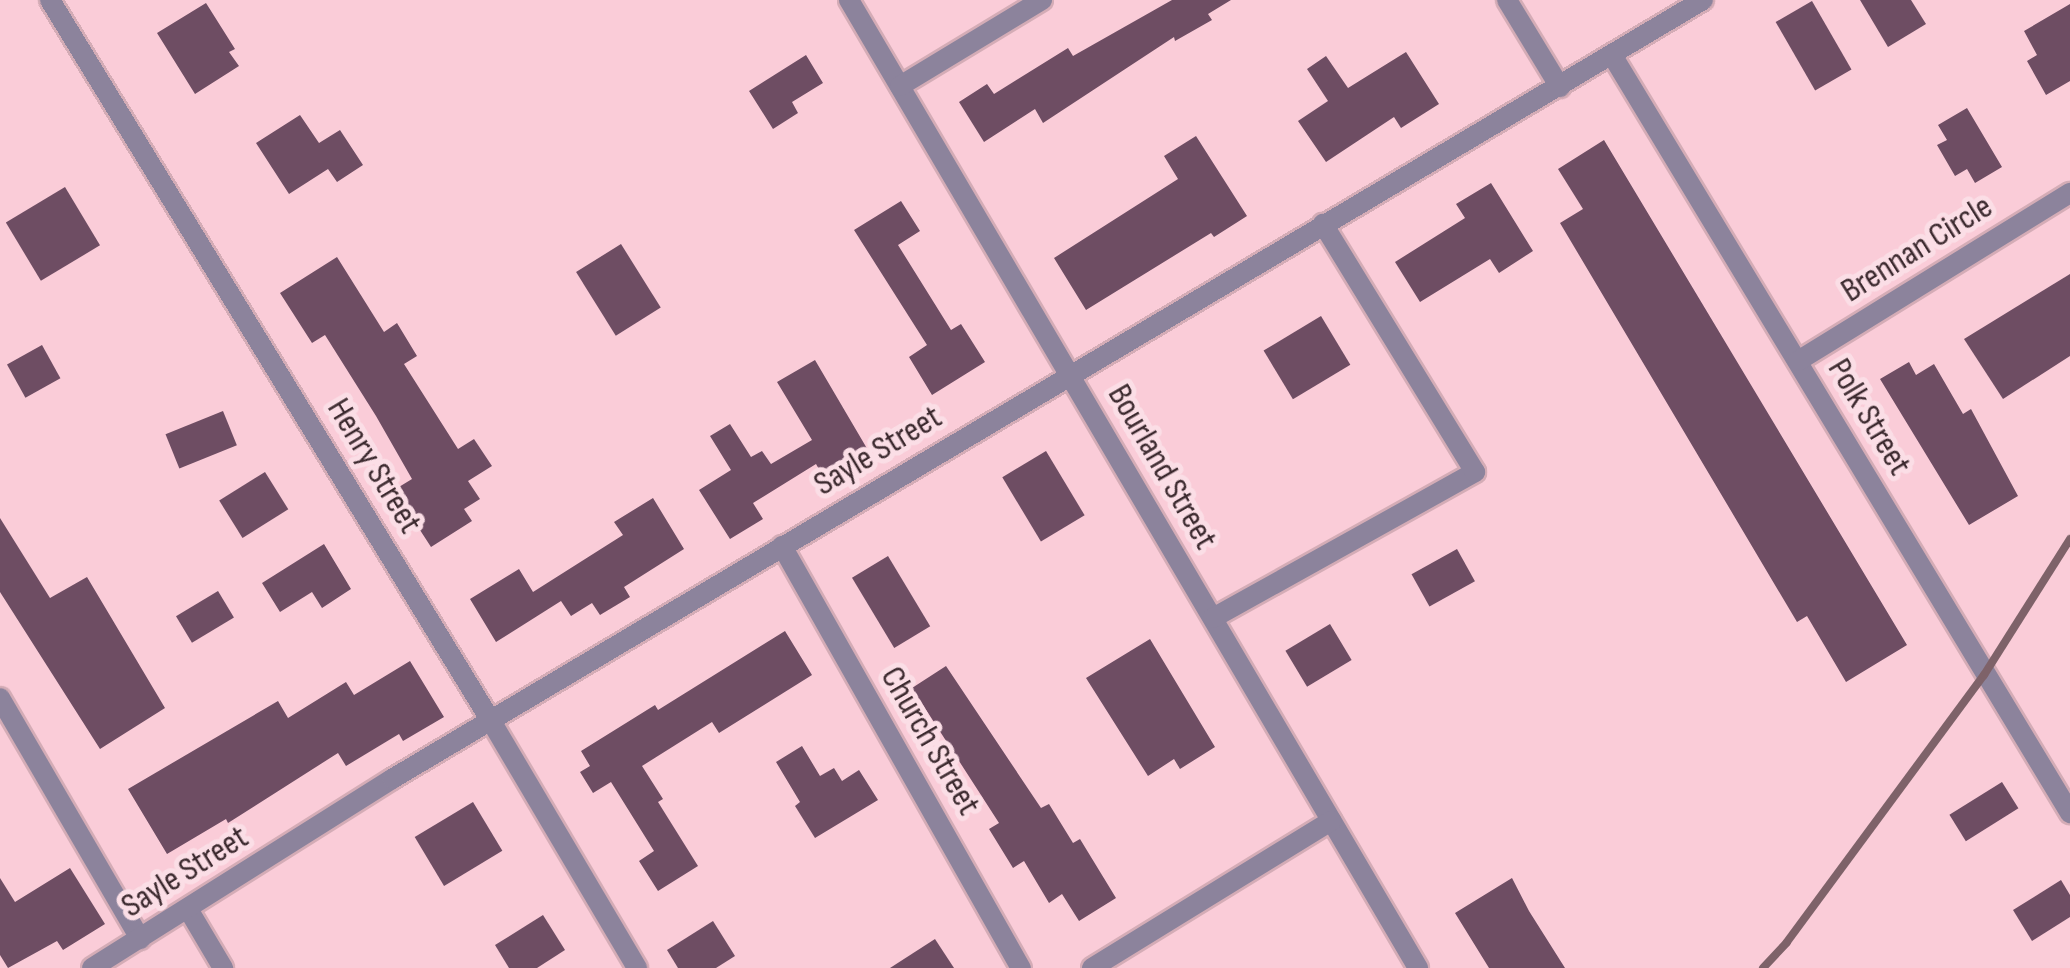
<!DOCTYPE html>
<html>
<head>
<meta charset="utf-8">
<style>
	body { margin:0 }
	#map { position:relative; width:2070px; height:968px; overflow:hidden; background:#faccd8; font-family:"Sofia Sans Condensed",sans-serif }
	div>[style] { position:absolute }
	.building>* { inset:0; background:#6e4d63; transform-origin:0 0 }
	.roads { filter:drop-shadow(2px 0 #d4acb6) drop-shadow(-2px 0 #d4acb6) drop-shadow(0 2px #d4acb6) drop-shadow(0 -2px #d4acb6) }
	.street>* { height:20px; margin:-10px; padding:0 10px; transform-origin:10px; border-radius:10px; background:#8c839c }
	.rail>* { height:8px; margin:-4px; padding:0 4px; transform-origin:4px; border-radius:4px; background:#7e6269 }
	span { translate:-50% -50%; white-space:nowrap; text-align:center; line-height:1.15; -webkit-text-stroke:10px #fbdee6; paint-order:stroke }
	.street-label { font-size:35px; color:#3c2a2f }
</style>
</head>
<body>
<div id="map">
	<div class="building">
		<div style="clip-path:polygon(1172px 0,1231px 0,1208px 14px,1212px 20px,1175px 41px,1174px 37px,1043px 123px,1035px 109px,984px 142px,959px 102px,987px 84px,994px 94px,1068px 48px,1073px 56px)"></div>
		<div style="clip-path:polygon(1860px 0,1911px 0,1926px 24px,1888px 47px)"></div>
		<div style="left:1812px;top:1px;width:79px;height:42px;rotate:60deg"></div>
		<div style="clip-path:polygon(206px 3px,235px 49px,229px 52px,239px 66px,195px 94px,157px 33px)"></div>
		<div style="clip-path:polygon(2070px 4px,2070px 81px,2046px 95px,2027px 61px,2037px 55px,2024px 31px)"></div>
		<div style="clip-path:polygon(1406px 52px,1439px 104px,1401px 128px,1394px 117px,1326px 162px,1298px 121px,1328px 101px,1307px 69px,1326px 56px,1348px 88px)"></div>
		<div style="clip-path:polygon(806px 55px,823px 83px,792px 102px,798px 113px,773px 129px,749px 91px)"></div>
		<div style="clip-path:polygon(1967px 108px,2002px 167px,1975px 183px,1967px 169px,1955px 176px,1937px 145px,1947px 140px,1938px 125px)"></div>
		<div style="clip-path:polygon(300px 115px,319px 143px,340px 130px,363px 165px,337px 182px,328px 169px,289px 194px,256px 143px)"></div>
		<div style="clip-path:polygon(1196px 136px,1247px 216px,1214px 237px,1211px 233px,1086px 310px,1054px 258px,1178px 179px,1164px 156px)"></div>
		<div style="clip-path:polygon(1604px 140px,1907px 645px,1846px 682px,1807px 616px,1797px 622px,1560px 223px,1583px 209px,1558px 169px)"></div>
		<div style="clip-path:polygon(1491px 183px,1533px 251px,1499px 273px,1490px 259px,1420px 302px,1395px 262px,1465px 218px,1456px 204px)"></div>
		<div style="left:65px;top:187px;width:68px;height:69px;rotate:59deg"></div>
		<div style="clip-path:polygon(901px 201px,920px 231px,898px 245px,951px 330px,961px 324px,985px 362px,932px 395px,909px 357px,927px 345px,854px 230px)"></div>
		<div style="left:621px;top:244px;width:75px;height:53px;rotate:58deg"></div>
		<div style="clip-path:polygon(337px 257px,384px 332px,397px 323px,417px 356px,404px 364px,458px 449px,474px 439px,492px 466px,468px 481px,480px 499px,464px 509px,472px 521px,431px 547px,394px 490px,412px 479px,376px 416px,325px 335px,312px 343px,280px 293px)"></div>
		<div style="clip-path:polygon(2070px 274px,2070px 356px,2003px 399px,1964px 339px)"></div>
		<div style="left:1321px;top:316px;width:57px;height:67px;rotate:59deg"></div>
		<div style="left:42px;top:345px;width:38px;height:40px;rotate:61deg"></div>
		<div style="clip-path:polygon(815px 360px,872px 457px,827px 483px,816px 464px,753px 503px,763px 519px,730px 539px,699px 490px,731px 470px,710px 436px,730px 424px,751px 457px,762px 451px,771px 464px,812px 440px,777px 382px)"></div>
		<div style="clip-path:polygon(1909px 362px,1916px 375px,1934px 364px,1963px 414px,1971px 409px,2018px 496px,1969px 525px,1880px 379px)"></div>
		<div style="left:223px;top:411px;width:37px;height:62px;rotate:68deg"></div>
		<div style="left:1046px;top:451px;width:75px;height:51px;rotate:59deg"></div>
		<div style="left:265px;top:472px;width:44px;height:54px;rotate:58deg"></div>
		<div style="clip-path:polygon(653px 498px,684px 549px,624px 587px,630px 597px,600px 615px,592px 603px,571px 616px,561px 601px,496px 642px,470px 599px,519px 569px,533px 592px,623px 535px,614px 522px)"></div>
		<div style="clip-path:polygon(0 518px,50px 598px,87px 577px,165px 708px,100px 749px,0 592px)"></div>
		<div style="clip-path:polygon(324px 544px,351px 589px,322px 608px,312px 592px,280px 612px,262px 583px)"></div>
		<div style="left:1457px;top:549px;width:37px;height:52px;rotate:61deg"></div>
		<div style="left:888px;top:556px;width:82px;height:42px;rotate:59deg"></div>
		<div style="left:218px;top:591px;width:31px;height:49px;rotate:59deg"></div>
		<div style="left:1330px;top:624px;width:42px;height:52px;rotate:59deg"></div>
		<div style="clip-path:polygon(785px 631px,812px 675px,719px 733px,712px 722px,642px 766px,663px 799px,658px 802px,698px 866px,658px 891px,639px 861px,654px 851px,611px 782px,593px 793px,580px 772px,590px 766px,581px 751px,655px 705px,658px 710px)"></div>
		<div style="clip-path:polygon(1150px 639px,1215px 747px,1180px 769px,1174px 759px,1148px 776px,1086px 678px)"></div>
		<div style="clip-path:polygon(410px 661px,444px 717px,403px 741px,399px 734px,346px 766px,338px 753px,228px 823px,226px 819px,167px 854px,128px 789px,278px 701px,288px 718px,346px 682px,354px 695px)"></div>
		<div style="clip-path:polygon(946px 666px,1041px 808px,1049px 804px,1073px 843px,1080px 839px,1116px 898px,1079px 921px,1062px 894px,1049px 903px,1024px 861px,1013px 868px,989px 829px,999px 823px,912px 688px)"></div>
		<div style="clip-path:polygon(802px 746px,820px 776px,834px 768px,842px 781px,859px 770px,878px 800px,815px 838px,795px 806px,800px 802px,776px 762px)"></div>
		<div style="left:2002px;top:782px;width:31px;height:62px;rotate:58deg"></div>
		<div style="left:473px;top:802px;width:57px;height:68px;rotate:59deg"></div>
		<div style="clip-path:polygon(70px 868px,105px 924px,63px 950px,57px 941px,8px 968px,0 955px,0 878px,15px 902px)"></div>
		<div style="clip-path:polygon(1512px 878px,1529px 911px,1565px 968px,1489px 968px,1455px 913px)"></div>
		<div style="clip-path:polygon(2061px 880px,2070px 895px,2070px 917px,2032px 941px,2013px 910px)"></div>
		<div style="clip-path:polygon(543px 915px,565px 950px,537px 968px,509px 968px,495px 945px)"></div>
		<div style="clip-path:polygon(713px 921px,735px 956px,716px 968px,678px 968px,667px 950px)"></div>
		<div style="clip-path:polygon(935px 939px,954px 968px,890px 968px)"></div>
	</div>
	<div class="roads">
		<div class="street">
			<div style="left:50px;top:0;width:845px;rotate:58.55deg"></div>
			<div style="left:491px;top:721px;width:287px;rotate:59.4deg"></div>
			<div style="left:849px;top:0;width:1123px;rotate:59.55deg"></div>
			<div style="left:1507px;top:0;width:102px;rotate:58.7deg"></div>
			<div style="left:1612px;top:55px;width:886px;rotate:58.86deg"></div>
			<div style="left:900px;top:86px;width:166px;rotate:-31.2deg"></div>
			<div style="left:1798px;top:361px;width:320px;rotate:-31.7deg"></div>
			<div style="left:782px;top:546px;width:485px;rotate:60.5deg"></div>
			<div style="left:1213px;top:618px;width:300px;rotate:-29.1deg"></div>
			<div style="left:1475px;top:472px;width:291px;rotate:-121.5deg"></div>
			<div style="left:0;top:698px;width:279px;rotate:59.8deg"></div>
			<div style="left:188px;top:909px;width:69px;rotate:59.3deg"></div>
			<div style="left:92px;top:968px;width:355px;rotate:-32.2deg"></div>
			<div style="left:392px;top:779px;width:1525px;rotate:-30.72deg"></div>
			<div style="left:1092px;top:968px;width:281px;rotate:-31.6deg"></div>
		</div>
	</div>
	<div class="rail">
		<div style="left:1763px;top:968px;width:35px;rotate:-47deg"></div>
		<div style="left:1787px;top:942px;width:332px;rotate:-53.6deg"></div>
		<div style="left:1984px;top:675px;width:161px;rotate:-57.7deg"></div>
	</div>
	<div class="street-label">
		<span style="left:1917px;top:249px;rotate:-32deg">Brennan Circle</span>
		<span style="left:1869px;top:417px;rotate:59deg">Polk Street</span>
		<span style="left:878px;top:451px;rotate:-31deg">Sayle Street</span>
		<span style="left:374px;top:466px;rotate:59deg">Henry Street</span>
		<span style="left:1162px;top:467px;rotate:60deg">Bourland Street</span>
		<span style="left:930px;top:741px;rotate:60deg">Church Street</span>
		<span style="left:185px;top:872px;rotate:-32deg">Sayle Street</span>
	</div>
</div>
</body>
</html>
